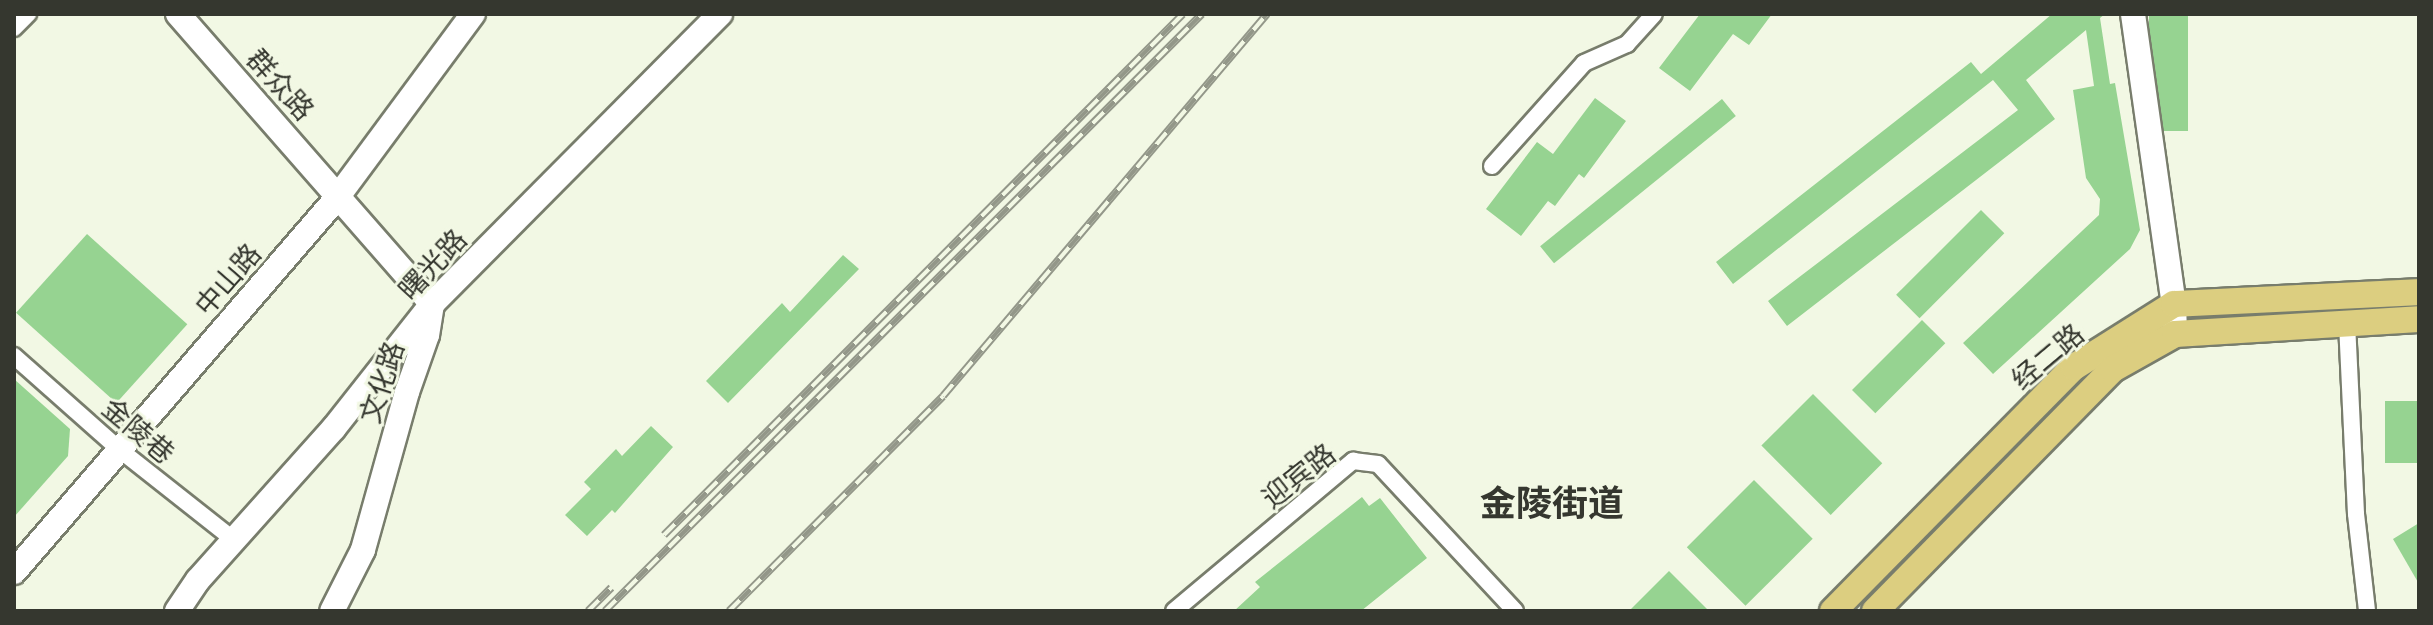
<!DOCTYPE html>
<html>
<head>
<meta charset="utf-8">
<style>
	body { margin:0 }
	#map { position:relative; width:2433px; height:625px; overflow:hidden; background:#f2f8e4; font-family:Commissioner,"Noto Sans SC",sans-serif }
	div>[style] { position:absolute }
	.building>* { inset:0; background:#96d391; transform-origin:0 0 }
	.roads { filter:drop-shadow(2px 0 #787d6c) drop-shadow(-2px 0 #787d6c) drop-shadow(0 2px #787d6c) drop-shadow(0 -2px #787d6c) }
	.street>* { height:16px; margin:-8px; padding:0 8px; transform-origin:8px; border-radius:8px; background:#fff }
	.secondary>* { height:24px; margin:-12px; padding:0 12px; transform-origin:12px; border-radius:12px; background:#fff }
	.primary>* { height:26px; margin:-13px; padding:0 13px; transform-origin:13px; border-radius:13px; background:#dcce80 }
	.rail>* { height:8px; margin-top:-4px; transform-origin:0; background:repeating-linear-gradient(90deg,#f2f8e4 0 15px,#939789 0 30px); box-sizing:border-box; border-block:2px solid #939789 }
	span { translate:-50% -50%; white-space:nowrap; text-align:center; line-height:1.15; -webkit-text-stroke:6px #f2f8e4; paint-order:stroke }
	.street-label { font-size:28px; color:#35372f }
	.district-label { font-size:36px; color:#35372f; font-weight:700 }
	.frame { position:absolute; inset:0; border:16px solid #35372f; pointer-events:none }
</style>
</head>
<body>
<div id="map">
	<div class="building">
		<div style="clip-path:polygon(1700px 14px,1772px 14px,1749px 45px,1733px 34px,1690px 91px,1659px 68px)"></div>
		<div style="clip-path:polygon(2052px 14px,2105px 14px,2100px 18px,2110px 84px,2115px 83px,2140px 230px,2130px 249px,1993px 374px,1963px 343px,2099px 215px,2100px 199px,2086px 178px,2073px 90px,2094px 86px,2086px 30px,2026px 80px,2055px 119px,1787px 326px,1768px 301px,2018px 110px,1993px 80px,1733px 284px,1716px 262px,1971px 62px,1981px 74px)"></div>
		<div style="left:2149px;top:14px;width:39px;height:117px"></div>
		<div style="clip-path:polygon(1595px 98px,1626px 121px,1584px 178px,1579px 174px,1555px 206px,1548px 201px,1521px 236px,1486px 209px,1537px 142px,1553px 154px)"></div>
		<div style="left:1722px;top:99px;width:22px;height:234px;rotate:51deg"></div>
		<div style="left:1981px;top:210px;width:33px;height:120px;rotate:45deg"></div>
		<div style="left:87px;top:234px;width:135px;height:106px;rotate:42deg"></div>
		<div style="clip-path:polygon(843px 255px,859px 269px,728px 403px,706px 381px,782px 303px,790px 312px)"></div>
		<div style="left:1922px;top:320px;width:33px;height:99px;rotate:45deg"></div>
		<div style="clip-path:polygon(14px 379px,70px 429px,68px 456px,14px 517px)"></div>
		<div style="left:1813px;top:394px;width:98px;height:73px;rotate:45deg"></div>
		<div style="left:2419px;top:401px;width:62px;height:34px;rotate:90deg"></div>
		<div style="clip-path:polygon(651px 426px,673px 447px,615px 513px,612px 510px,587px 536px,565px 515px,591px 489px,584px 482px,616px 449px,622px 456px)"></div>
		<div style="left:1754px;top:480px;width:83px;height:95px;rotate:45deg"></div>
		<div style="clip-path:polygon(1362px 497px,1369px 506px,1380px 498px,1427px 558px,1361px 611px,1234px 611px,1260px 587px,1255px 582px)"></div>
		<div style="clip-path:polygon(2419px 523px,2419px 584px,2393px 539px)"></div>
		<div style="clip-path:polygon(1669px 571px,1709px 611px,1629px 611px)"></div>
	</div>
	<div class="roads">
		<div class="street">
			<div style="left:14px;top:28px;width:20px;rotate:-45deg"></div>
			<div style="left:1492px;top:166px;width:138px;rotate:-48.2deg"></div>
			<div style="left:1584px;top:63px;width:47px;rotate:-23.8deg"></div>
			<div style="left:1627px;top:44px;width:40px;rotate:-48deg"></div>
			<div style="left:2347px;top:323px;width:191px;rotate:87.3deg"></div>
			<div style="left:2356px;top:514px;width:98px;rotate:83.5deg"></div>
			<div style="left:14px;top:356px;width:142px;rotate:41.6deg"></div>
			<div style="left:120px;top:450px;width:145px;rotate:38.3deg"></div>
			<div style="left:1174px;top:611px;width:234px;rotate:-40deg"></div>
			<div style="left:1353px;top:461px;width:25px;rotate:7deg"></div>
			<div style="left:1378px;top:464px;width:201px;rotate:47deg"></div>
		</div>
		<div class="secondary">
			<div style="left:178px;top:14px;width:386px;rotate:48.8deg"></div>
			<div style="left:432px;top:304px;width:31px;rotate:99deg"></div>
			<div style="left:427px;top:335px;width:60px;rotate:109.3deg"></div>
			<div style="left:407px;top:392px;width:164px;rotate:105.6deg"></div>
			<div style="left:363px;top:550px;width:68px;rotate:116.9deg"></div>
			<div style="left:2133px;top:14px;width:293px;rotate:82deg"></div>
			<div style="left:2174px;top:304px;width:30px;rotate:88deg"></div>
			<div style="left:14px;top:572px;width:498px;rotate:-49.2deg"></div>
			<div style="left:339px;top:195px;width:225px;rotate:-53.5deg"></div>
			<div style="left:177px;top:611px;width:37px;rotate:-56deg"></div>
			<div style="left:198px;top:580px;width:204px;rotate:-48.2deg"></div>
			<div style="left:334px;top:428px;width:158px;rotate:-51.7deg"></div>
			<div style="left:432px;top:304px;width:409px;rotate:-45.2deg"></div>
		</div>
		<div class="primary">
			<div style="left:1833px;top:611px;width:343px;rotate:-45.4deg"></div>
			<div style="left:2074px;top:367px;width:118px;rotate:-32.2deg"></div>
			<div style="left:2174px;top:304px;width:245px;rotate:-2.8deg"></div>
			<div style="left:1875px;top:611px;width:339px;rotate:-45.5deg"></div>
			<div style="left:2113px;top:369px;width:71px;rotate:-29.4deg"></div>
			<div style="left:2175px;top:334px;width:244px;rotate:-3.5deg"></div>
		</div>
	</div>
	<div class="rail">
		<div style="left:664px;top:535px;width:735px;rotate:-45.11deg"></div>
		<div style="left:588px;top:611px;width:33px;rotate:-45deg"></div>
		<div style="left:605px;top:611px;width:844px;rotate:-45deg"></div>
		<div style="left:729px;top:611px;width:303px;rotate:-45.1deg"></div>
		<div style="left:943px;top:396px;width:501px;rotate:-49.7deg"></div>
	</div>
	<div class="street-label">
		<span style="left:281px;top:84px;rotate:48deg">群众路</span>
		<span style="left:432px;top:264px;rotate:-47deg">曙光路</span>
		<span style="left:227px;top:279px;rotate:-49deg">中山路</span>
		<span style="left:2047px;top:356px;rotate:-40deg">经二路</span>
		<span style="left:381px;top:382px;rotate:-72deg">文化路</span>
		<span style="left:139px;top:430px;rotate:40deg">金陵巷</span>
		<span style="left:1298px;top:475px;rotate:-38deg">迎宾路</span>
	</div>
	<div class="district-label">
		<span style="left:1552px;top:502px">金陵街道</span>
	</div>
	<div class="frame"></div>
</div>
</body>
</html>
